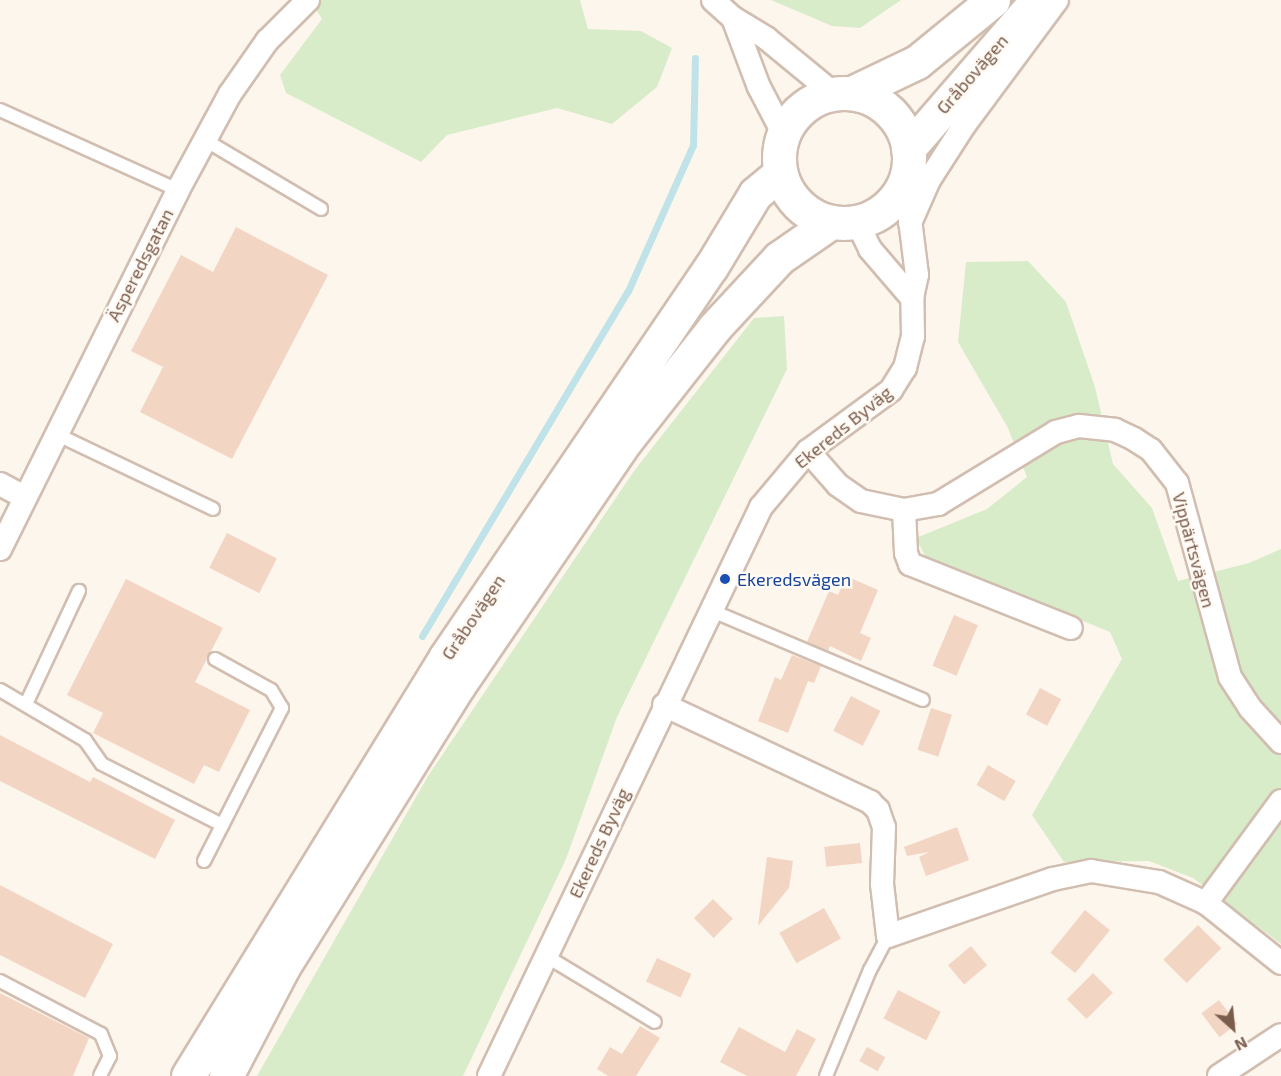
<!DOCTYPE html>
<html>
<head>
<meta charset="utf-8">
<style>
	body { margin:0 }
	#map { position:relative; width:1281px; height:1076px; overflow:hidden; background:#fdf6ec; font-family:"Exo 2",sans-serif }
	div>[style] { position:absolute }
	.green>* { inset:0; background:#d8ecc9 }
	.stream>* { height:7px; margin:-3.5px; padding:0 3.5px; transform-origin:3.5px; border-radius:3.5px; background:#bfe3e8 }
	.building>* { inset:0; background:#f3d5c3; transform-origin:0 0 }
	.roads { filter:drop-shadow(2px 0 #d1beb0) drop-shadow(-2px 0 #d1beb0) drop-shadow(0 2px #d1beb0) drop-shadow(0 -2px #d1beb0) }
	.lane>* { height:12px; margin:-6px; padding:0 6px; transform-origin:6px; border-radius:6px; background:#fff }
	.street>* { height:22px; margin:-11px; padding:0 11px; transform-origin:11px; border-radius:11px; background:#fff }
	.secondary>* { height:33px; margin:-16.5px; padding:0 16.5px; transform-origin:16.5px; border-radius:16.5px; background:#fff }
	.secondary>.ring { margin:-16.5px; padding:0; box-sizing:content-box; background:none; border:33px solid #fff; border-radius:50% }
	.dots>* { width:16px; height:16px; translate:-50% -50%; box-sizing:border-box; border:3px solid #fffaf3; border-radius:50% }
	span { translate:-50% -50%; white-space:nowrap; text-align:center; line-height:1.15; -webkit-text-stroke:5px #fffaf3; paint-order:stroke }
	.street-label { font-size:18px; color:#7a5c4d }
	.transit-label { font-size:18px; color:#164399 }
	.left { translate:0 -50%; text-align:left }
	.north { position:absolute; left:1203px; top:998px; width:60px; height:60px; -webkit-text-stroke:4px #fffaf3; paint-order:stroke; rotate:153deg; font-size:16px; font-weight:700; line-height:24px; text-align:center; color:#7a5c4d }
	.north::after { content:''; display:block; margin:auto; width:21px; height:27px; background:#7a5c4d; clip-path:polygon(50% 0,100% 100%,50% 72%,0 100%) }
</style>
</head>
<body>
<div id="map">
	<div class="green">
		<div style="clip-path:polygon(310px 0,580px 0,588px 29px,641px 31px,672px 48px,657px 87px,612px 124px,557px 108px,447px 135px,421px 162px,286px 93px,280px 75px,322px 19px)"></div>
		<div style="clip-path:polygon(771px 0,901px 0,860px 28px,832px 26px)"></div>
		<div style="clip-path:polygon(1028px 261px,1066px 302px,1095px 387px,1113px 464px,1152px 508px,1178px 581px,1249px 563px,1281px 549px,1281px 944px,1193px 878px,1149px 861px,1064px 862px,1032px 815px,1122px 659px,1110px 632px,925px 556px,916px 538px,987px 509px,1027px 477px,1008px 428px,958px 342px,966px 262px)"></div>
		<div style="clip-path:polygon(784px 316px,787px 369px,617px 717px,566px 859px,463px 1076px,257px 1076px,428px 776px,634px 471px,754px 318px)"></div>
	</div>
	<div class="stream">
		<div style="left:422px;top:636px;width:402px;rotate:-59.2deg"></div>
		<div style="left:628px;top:291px;width:160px;rotate:-66deg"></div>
		<div style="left:693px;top:145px;width:87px;rotate:-88.7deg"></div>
	</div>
	<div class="building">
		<div style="clip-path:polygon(236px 227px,328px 275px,232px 459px,140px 412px,163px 367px,131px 351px,181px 255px,213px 272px)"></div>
		<div style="left:227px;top:533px;width:56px;height:39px;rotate:27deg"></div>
		<div style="clip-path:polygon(846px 576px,878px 590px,860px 633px,871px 638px,861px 661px,830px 646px,828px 651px,807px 642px,829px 591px,838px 595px)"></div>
		<div style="clip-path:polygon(126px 579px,223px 628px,195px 682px,250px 710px,219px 772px,204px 765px,194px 784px,93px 733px,103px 713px,67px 695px)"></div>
		<div style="left:954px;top:615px;width:26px;height:55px;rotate:23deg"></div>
		<div style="clip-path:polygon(792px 655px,821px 666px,814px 683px,808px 681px,788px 733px,758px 721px,775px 677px,781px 680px)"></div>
		<div style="left:1040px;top:688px;width:24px;height:30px;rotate:28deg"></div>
		<div style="left:851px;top:696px;width:33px;height:39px;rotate:27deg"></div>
		<div style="left:931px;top:708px;width:22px;height:44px;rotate:18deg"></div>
		<div style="clip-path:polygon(0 735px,90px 782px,93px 777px,175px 820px,155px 859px,0 781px)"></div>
		<div style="left:988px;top:765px;width:32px;height:23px;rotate:30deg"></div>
		<div style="clip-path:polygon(957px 827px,969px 860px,926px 876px,919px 857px,929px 852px,907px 856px,904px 847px)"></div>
		<div style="left:860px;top:843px;width:20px;height:36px;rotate:84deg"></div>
		<div style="clip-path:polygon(767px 857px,793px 861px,789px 888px,758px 926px)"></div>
		<div style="clip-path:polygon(0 885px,113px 944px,85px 998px,0 955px)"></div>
		<div style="left:713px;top:899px;width:28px;height:27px;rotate:45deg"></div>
		<div style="left:824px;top:908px;width:35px;height:51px;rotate:61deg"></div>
		<div style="left:1085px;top:910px;width:32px;height:55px;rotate:39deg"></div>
		<div style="left:1198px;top:925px;width:33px;height:49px;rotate:45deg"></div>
		<div style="left:971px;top:946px;width:25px;height:30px;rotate:50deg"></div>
		<div style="left:657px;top:958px;width:38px;height:26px;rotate:25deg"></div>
		<div style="left:1093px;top:973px;width:28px;height:37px;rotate:45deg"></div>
		<div style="left:898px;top:990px;width:48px;height:32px;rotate:27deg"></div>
		<div style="clip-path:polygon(0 993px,89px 1038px,73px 1076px,0 1076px)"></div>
		<div style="left:1219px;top:1000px;width:30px;height:22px;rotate:53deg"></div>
		<div style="clip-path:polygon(640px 1026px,660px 1038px,636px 1076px,608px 1076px,597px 1069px,610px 1047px,622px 1054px)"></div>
		<div style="clip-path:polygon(739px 1027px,785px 1052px,797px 1029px,816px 1039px,796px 1076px,747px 1076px,720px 1062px)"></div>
		<div style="left:867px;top:1047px;width:21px;height:16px;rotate:29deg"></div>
	</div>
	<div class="roads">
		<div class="lane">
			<div style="left:0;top:110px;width:195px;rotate:24.2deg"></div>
			<div style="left:205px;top:140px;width:135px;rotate:30.7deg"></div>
			<div style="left:56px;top:434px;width:174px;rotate:25.5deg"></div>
			<div style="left:710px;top:610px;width:231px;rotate:22.9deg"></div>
			<div style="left:0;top:690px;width:99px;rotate:30.5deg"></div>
			<div style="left:85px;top:740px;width:29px;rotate:55deg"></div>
			<div style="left:102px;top:764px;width:135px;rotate:26.9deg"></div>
			<div style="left:26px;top:704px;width:125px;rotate:-64.9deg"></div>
			<div style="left:204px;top:861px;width:172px;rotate:-63deg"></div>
			<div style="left:282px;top:708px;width:21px;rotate:-121deg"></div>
			<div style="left:271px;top:690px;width:64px;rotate:-151deg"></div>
			<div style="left:546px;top:956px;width:127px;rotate:31.2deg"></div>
			<div style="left:0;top:981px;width:114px;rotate:27.7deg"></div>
			<div style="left:101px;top:1034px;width:24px;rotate:68deg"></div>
			<div style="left:110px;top:1056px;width:22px;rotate:117deg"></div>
			<div style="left:826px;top:1076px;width:115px;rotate:-67.5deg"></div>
			<div style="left:870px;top:970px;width:38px;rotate:-62deg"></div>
		</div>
		<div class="street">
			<div style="left:713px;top:0;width:27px;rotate:42deg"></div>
			<div style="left:733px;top:18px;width:39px;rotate:31deg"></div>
			<div style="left:766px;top:38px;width:87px;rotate:39.4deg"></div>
			<div style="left:733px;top:18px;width:74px;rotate:69.4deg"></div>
			<div style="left:759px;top:87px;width:52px;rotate:62.4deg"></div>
			<div style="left:857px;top:222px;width:30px;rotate:64deg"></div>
			<div style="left:870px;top:249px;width:65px;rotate:49.4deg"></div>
			<div style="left:910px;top:223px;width:47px;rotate:-66.2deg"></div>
			<div style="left:929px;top:180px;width:67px;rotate:-57.3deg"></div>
			<div style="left:965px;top:124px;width:154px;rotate:-53.4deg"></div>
			<div style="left:808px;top:451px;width:45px;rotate:48.6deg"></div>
			<div style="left:838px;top:485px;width:28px;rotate:35deg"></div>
			<div style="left:861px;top:501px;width:44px;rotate:11.8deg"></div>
			<div style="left:904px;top:510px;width:35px;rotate:-10deg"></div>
			<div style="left:938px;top:504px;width:138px;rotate:-31.4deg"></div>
			<div style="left:1056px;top:432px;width:24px;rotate:-15deg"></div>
			<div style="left:1079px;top:426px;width:36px;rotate:6deg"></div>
			<div style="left:1115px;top:430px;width:21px;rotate:25deg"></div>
			<div style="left:1134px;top:439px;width:20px;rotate:33deg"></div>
			<div style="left:1151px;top:450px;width:42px;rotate:51.8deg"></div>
			<div style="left:1177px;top:483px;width:201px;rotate:74.7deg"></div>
			<div style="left:1230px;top:677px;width:37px;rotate:57deg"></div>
			<div style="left:1250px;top:708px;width:46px;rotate:47.6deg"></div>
			<div style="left:0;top:484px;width:27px;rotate:28deg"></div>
			<div style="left:904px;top:510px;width:43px;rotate:87.3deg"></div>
			<div style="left:906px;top:553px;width:12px;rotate:70deg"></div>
			<div style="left:910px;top:564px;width:173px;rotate:21.7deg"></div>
			<div style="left:0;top:549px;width:401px;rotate:-63.6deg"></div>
			<div style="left:178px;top:190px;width:109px;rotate:-61.6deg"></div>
			<div style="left:230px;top:94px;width:65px;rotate:-55.1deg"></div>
			<div style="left:267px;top:41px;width:58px;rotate:-45deg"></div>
			<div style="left:664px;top:705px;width:228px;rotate:25.2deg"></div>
			<div style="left:870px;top:802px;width:11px;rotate:45deg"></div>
			<div style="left:878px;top:810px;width:18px;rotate:71deg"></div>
			<div style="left:884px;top:827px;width:57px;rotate:92deg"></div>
			<div style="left:882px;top:884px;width:52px;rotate:83.4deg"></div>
			<div style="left:888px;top:936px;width:175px;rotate:-19.1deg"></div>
			<div style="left:1053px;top:879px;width:39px;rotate:-12deg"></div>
			<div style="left:1091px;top:871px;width:69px;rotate:9.2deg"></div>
			<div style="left:1159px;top:882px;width:51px;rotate:24.1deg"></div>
			<div style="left:1281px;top:801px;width:127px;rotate:126.3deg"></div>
			<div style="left:1206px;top:903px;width:96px;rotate:38.7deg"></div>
			<div style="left:489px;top:1076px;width:631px;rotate:-64.45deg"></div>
			<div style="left:761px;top:507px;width:73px;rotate:-50deg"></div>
			<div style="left:808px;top:451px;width:103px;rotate:-36.3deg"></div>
			<div style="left:891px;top:390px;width:26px;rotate:-58deg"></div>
			<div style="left:905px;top:368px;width:32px;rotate:-76deg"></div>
			<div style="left:913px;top:337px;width:39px;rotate:-91deg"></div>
			<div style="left:912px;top:298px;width:24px;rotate:-78deg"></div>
			<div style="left:917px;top:275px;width:96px;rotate:-97.2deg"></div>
			<div style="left:1219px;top:1076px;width:74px;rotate:-33.5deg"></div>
		</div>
		<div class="secondary">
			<div class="ring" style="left:779px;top:93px;width:97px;height:97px"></div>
			<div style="left:852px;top:93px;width:72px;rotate:-25.5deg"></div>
			<div style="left:917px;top:62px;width:98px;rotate:-39.2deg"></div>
			<div style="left:908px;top:149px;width:197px;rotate:-49.1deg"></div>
			<div style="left:188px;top:1076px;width:491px;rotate:-58.4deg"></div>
			<div style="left:445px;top:658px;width:473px;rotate:-55.8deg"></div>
			<div style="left:711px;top:267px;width:85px;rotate:-58.9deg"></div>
			<div style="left:755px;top:194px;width:33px;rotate:-40deg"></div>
			<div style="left:226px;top:1076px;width:123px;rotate:-62.4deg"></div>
			<div style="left:283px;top:967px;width:331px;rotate:-58.1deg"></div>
			<div style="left:458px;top:686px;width:298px;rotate:-55.7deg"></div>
			<div style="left:626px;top:440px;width:142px;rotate:-51.8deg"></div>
			<div style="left:714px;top:328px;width:96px;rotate:-47.1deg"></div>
			<div style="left:779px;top:258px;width:63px;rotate:-34.7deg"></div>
		</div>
	</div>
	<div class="dots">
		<div style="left:725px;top:579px;background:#1a4fb4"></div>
	</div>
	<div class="street-label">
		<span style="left:972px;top:74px;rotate:-49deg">Gråbovägen</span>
		<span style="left:140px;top:265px;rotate:-63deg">Äsperedsgatan</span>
		<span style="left:843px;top:427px;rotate:-39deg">Ekereds Byväg</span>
		<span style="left:1194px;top:550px;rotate:75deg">Vippärtsvägen</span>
		<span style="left:473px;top:617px;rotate:-56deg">Gråbovägen</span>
		<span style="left:599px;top:843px;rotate:-65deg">Ekereds Byväg</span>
	</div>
	<div class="transit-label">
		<span class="left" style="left:737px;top:579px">Ekeredsvägen</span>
	</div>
	<div class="north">N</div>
</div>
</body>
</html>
